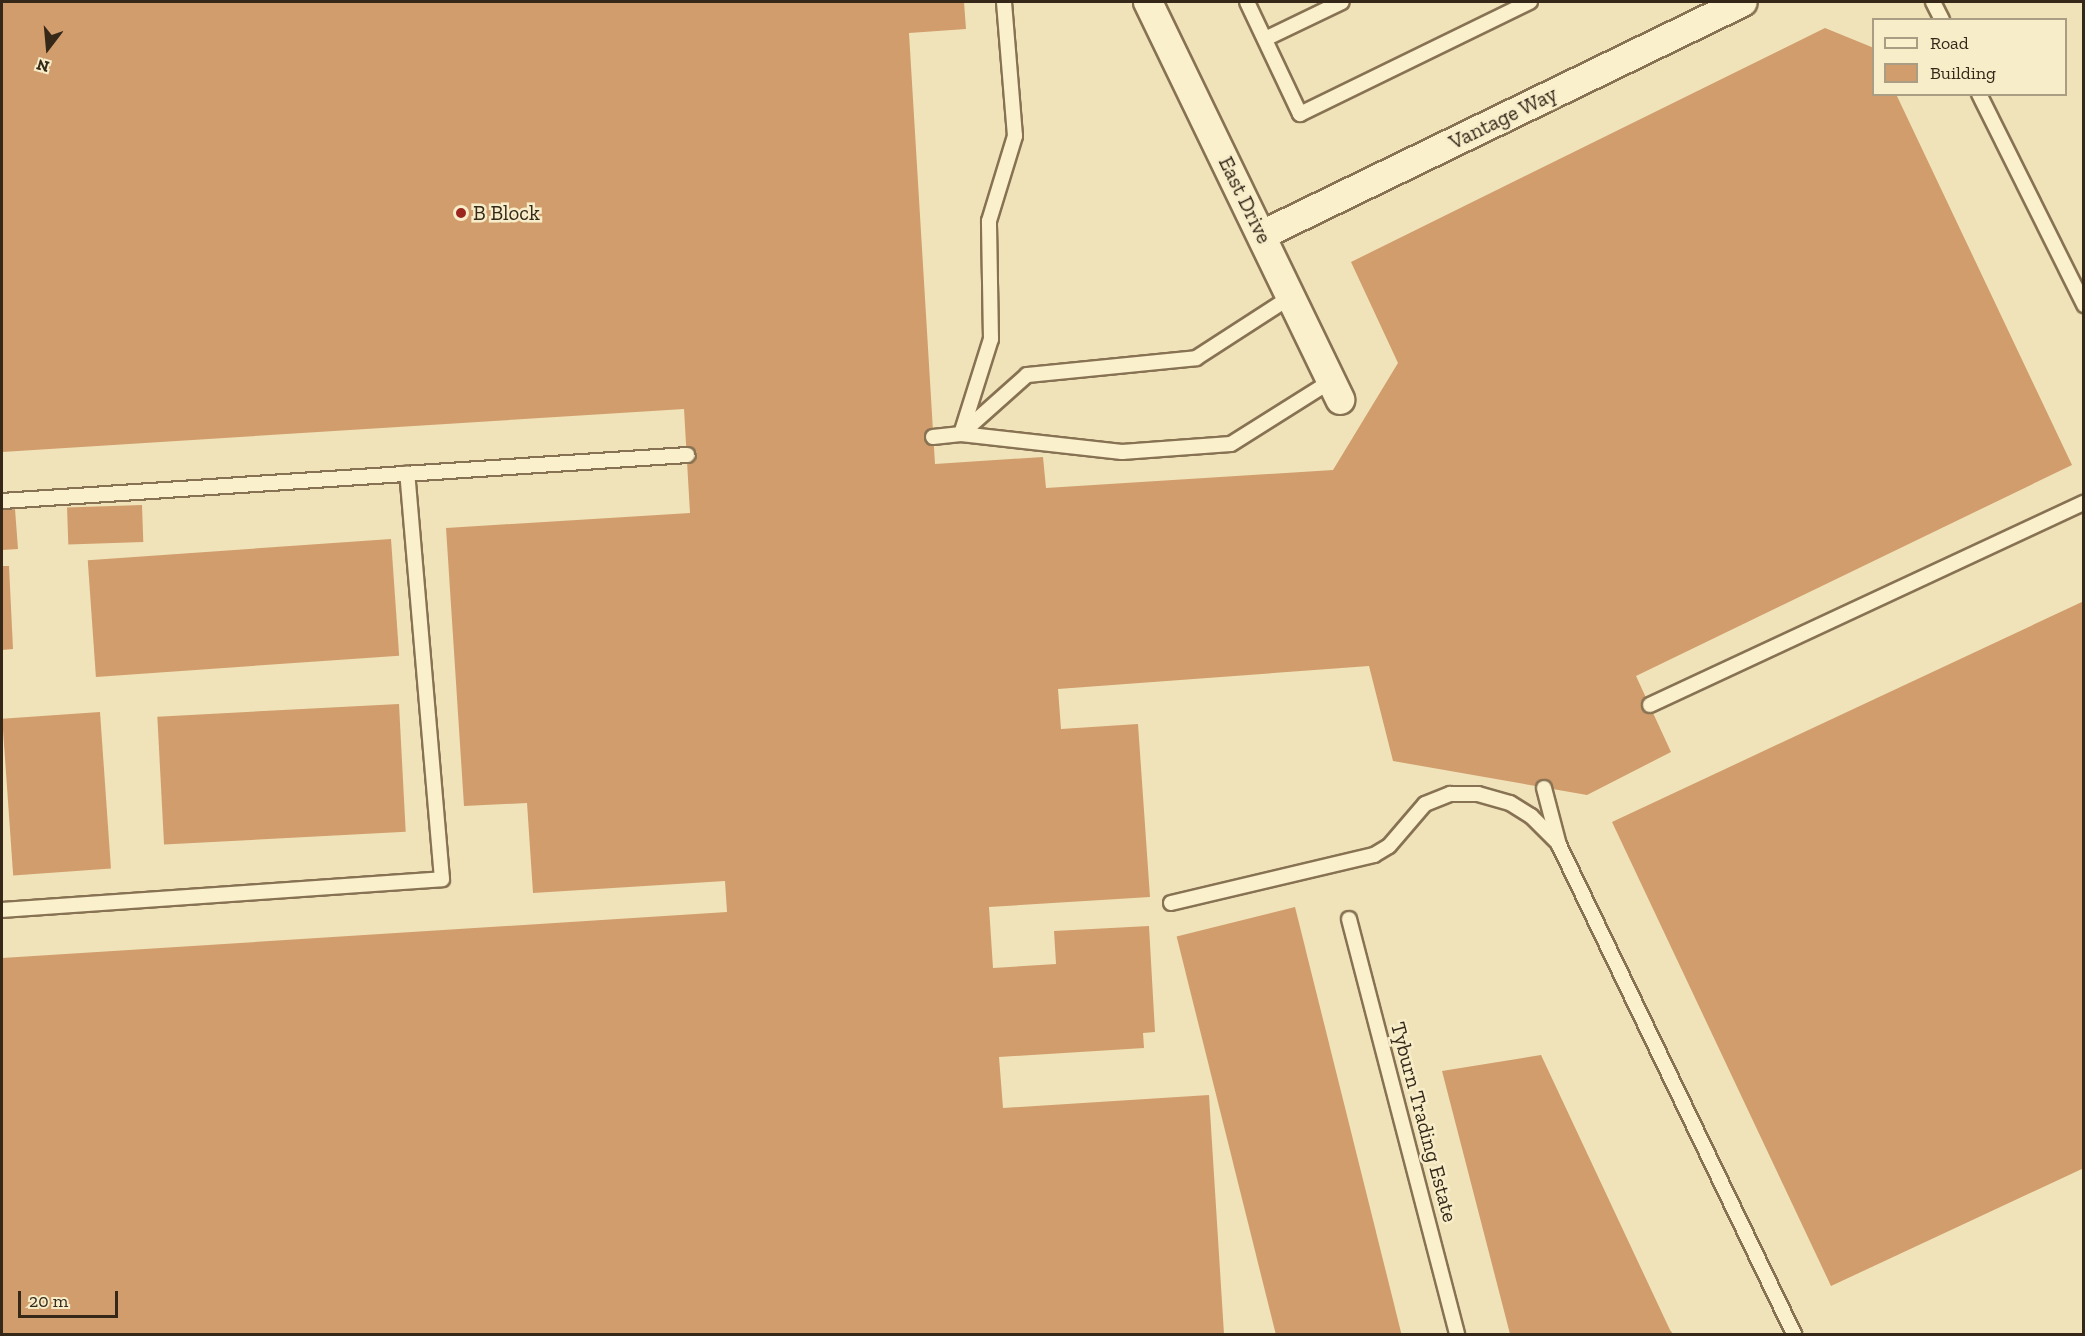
<!DOCTYPE html>
<html>
<head>
<meta charset="utf-8">
<style>
	body { margin:0 }
	#map { position:relative; width:2085px; height:1336px; overflow:hidden; background:#f0e3b9; font-family:"Zilla Slab",serif }
	div>[style] { position:absolute }
	.building>* { inset:0; background:#d19d6c; transform-origin:0 0 }
	.roads { filter:drop-shadow(2px 0 #877253) drop-shadow(-2px 0 #877253) drop-shadow(0 2px #877253) drop-shadow(0 -2px #877253) }
	.service>* { height:14px; margin:-7px; padding:0 7px; transform-origin:7px; border-radius:7px; background:#fbf0cc }
	.minor>* { height:28px; margin:-14px; padding:0 14px; transform-origin:14px; border-radius:14px; background:#fbf0cc }
	.dots>* { width:16px; height:16px; translate:-50% -50%; box-sizing:border-box; border:3px solid #f7edc9; border-radius:50% }
	span { translate:-50% -50%; white-space:nowrap; text-align:center; line-height:1.15; -webkit-text-stroke:5px #f7edc9; paint-order:stroke }
	.street-label { font-size:21px; color:#352819 }
	.poi-label { font-size:21px; color:#352819 }
	.left { translate:0 -50%; text-align:left }
	.frame { position:absolute; inset:0; border:3px solid #352819; pointer-events:none }
	.legend { position:absolute; left:1872px; top:18px; width:195px; height:78px; box-sizing:border-box; background:#f7edc9; border:2px solid #a99e83; margin:0; padding:8px 10px; list-style:none; font-size:18px; color:#352819 }
	.legend li { display:flex; align-items:center; gap:12px; height:30px }
	.legend b { width:30px; border:2px solid #a99e83 }
	.north { position:absolute; left:18px; top:18px; width:60px; height:60px; -webkit-text-stroke:4px #f7edc9; paint-order:stroke; rotate:196deg; font-size:16px; font-weight:700; line-height:24px; text-align:center; color:#352819 }
	.north::after { content:''; display:block; margin:auto; width:21px; height:27px; background:#352819; clip-path:polygon(50% 0,100% 100%,50% 72%,0 100%) }
	.scale { position:absolute; left:18px; top:1291px; width:100px; height:27px; box-sizing:border-box; border:3px solid #352819; border-top:0; padding-left:8px; font-size:18px; line-height:21px; white-space:nowrap; color:#352819; -webkit-text-stroke:4px #f7edc9; paint-order:stroke }
</style>
</head>
<body>
<div id="map">
	<div class="building">
		<div style="clip-path:polygon(2px 2px,964px 2px,966px 29px,909px 33px,935px 464px,1043px 457px,1046px 488px,1333px 470px,1398px 363px,1351px 262px,1825px 28px,1874px 48px,1874px 94px,1896px 94px,2072px 465px,1636px 676px,1671px 752px,1587px 795px,1393px 761px,1369px 666px,1058px 689px,1061px 729px,1138px 724px,1150px 897px,989px 907px,993px 968px,1056px 964px,1054px 931px,1149px 926px,1155px 1032px,1143px 1033px,1144px 1048px,999px 1057px,1003px 1108px,1209px 1095px,1224px 1334px,2px 1334px,2px 958px,727px 912px,725px 881px,533px 893px,527px 803px,464px 806px,446px 528px,690px 513px,684px 409px,2px 452px)"></div>
		<div style="left:142px;top:505px;width:37px;height:75px;rotate:88deg"></div>
		<div style="clip-path:polygon(15px 509px,18px 549px,2px 550px,2px 510px)"></div>
		<div style="left:391px;top:539px;width:117px;height:304px;rotate:86deg"></div>
		<div style="clip-path:polygon(2px 566px,9px 566px,13px 649px,2px 650px)"></div>
		<div style="clip-path:polygon(2084px 601px,2084px 1168px,1831px 1286px,1612px 822px)"></div>
		<div style="left:399px;top:704px;width:128px;height:242px;rotate:87deg"></div>
		<div style="left:100px;top:712px;width:157px;height:98px;rotate:86deg"></div>
		<div style="left:1295px;top:907px;width:440px;height:122px;rotate:76deg"></div>
		<div style="clip-path:polygon(1541px 1055px,1670px 1330px,1673px 1334px,1510px 1334px,1442px 1071px)"></div>
	</div>
	<div class="roads">
		<div class="service">
			<div style="left:1247px;top:2px;width:124px;rotate:64.7deg"></div>
			<div style="left:1300px;top:114px;width:256px;rotate:-26deg"></div>
			<div style="left:1933px;top:2px;width:20px;rotate:63deg"></div>
			<div style="left:1265px;top:39px;width:85px;rotate:-25.7deg"></div>
			<div style="left:1979px;top:94px;width:236px;rotate:63.5deg"></div>
			<div style="left:962px;top:433px;width:87px;rotate:-41.7deg"></div>
			<div style="left:1027px;top:375px;width:170px;rotate:-5.7deg"></div>
			<div style="left:1196px;top:358px;width:114px;rotate:-32.9deg"></div>
			<div style="left:961px;top:434px;width:100px;rotate:-72.5deg"></div>
			<div style="left:991px;top:339px;width:118px;rotate:-91deg"></div>
			<div style="left:989px;top:221px;width:89px;rotate:-73deg"></div>
			<div style="left:1015px;top:136px;width:134px;rotate:-94.7deg"></div>
			<div style="left:933px;top:437px;width:28px;rotate:-6deg"></div>
			<div style="left:961px;top:434px;width:162px;rotate:6.4deg"></div>
			<div style="left:1122px;top:452px;width:109px;rotate:-4.2deg"></div>
			<div style="left:1231px;top:444px;width:118px;rotate:-32.2deg"></div>
			<div style="left:2px;top:501px;width:687px;rotate:-3.84deg"></div>
			<div style="left:1650px;top:705px;width:479px;rotate:-25deg"></div>
			<div style="left:1544px;top:788px;width:59px;rotate:75.3deg"></div>
			<div style="left:1559px;top:845px;width:543px;rotate:64.33deg"></div>
			<div style="left:1171px;top:903px;width:209px;rotate:-13.3deg"></div>
			<div style="left:1374px;top:855px;width:17px;rotate:-31deg"></div>
			<div style="left:1389px;top:846px;width:55px;rotate:-49.4deg"></div>
			<div style="left:1425px;top:804px;width:27px;rotate:-22deg"></div>
			<div style="left:1450px;top:794px;width:28px"></div>
			<div style="left:1478px;top:794px;width:33px;rotate:16deg"></div>
			<div style="left:1510px;top:803px;width:25px;rotate:32deg"></div>
			<div style="left:1531px;top:816px;width:38px;rotate:45deg"></div>
			<div style="left:2px;top:910px;width:441px;rotate:-4deg"></div>
			<div style="left:442px;top:879px;width:407px;rotate:-94.9deg"></div>
			<div style="left:1349px;top:919px;width:429px;rotate:75.4deg"></div>
		</div>
		<div class="minor">
			<div style="left:1148px;top:2px;width:442px;rotate:64.2deg"></div>
			<div style="left:1262px;top:235px;width:534px;rotate:-25.85deg"></div>
		</div>
	</div>
	<div class="dots">
		<div style="left:461px;top:213px;background:#9a261f"></div>
	</div>
	<div class="street-label">
		<span style="left:1503px;top:118px;rotate:-26deg">Vantage Way</span>
		<span style="left:1245px;top:200px;rotate:64deg">East Drive</span>
		<span style="left:1424px;top:1122px;rotate:75deg">Tyburn Trading Estate</span>
	</div>
	<div class="poi-label">
		<span class="left" style="left:473px;top:213px">B Block</span>
	</div>
	<div class="frame"></div>
	<ul class="legend">
	<li><b style="height:8px;background:#fbf0cc"></b>Road</li>
	<li><b style="height:16px;background:#d19d6c"></b>Building</li>
	</ul>
	<div class="north">N</div>
	<div class="scale">20 m</div>
</div>
</body>
</html>
